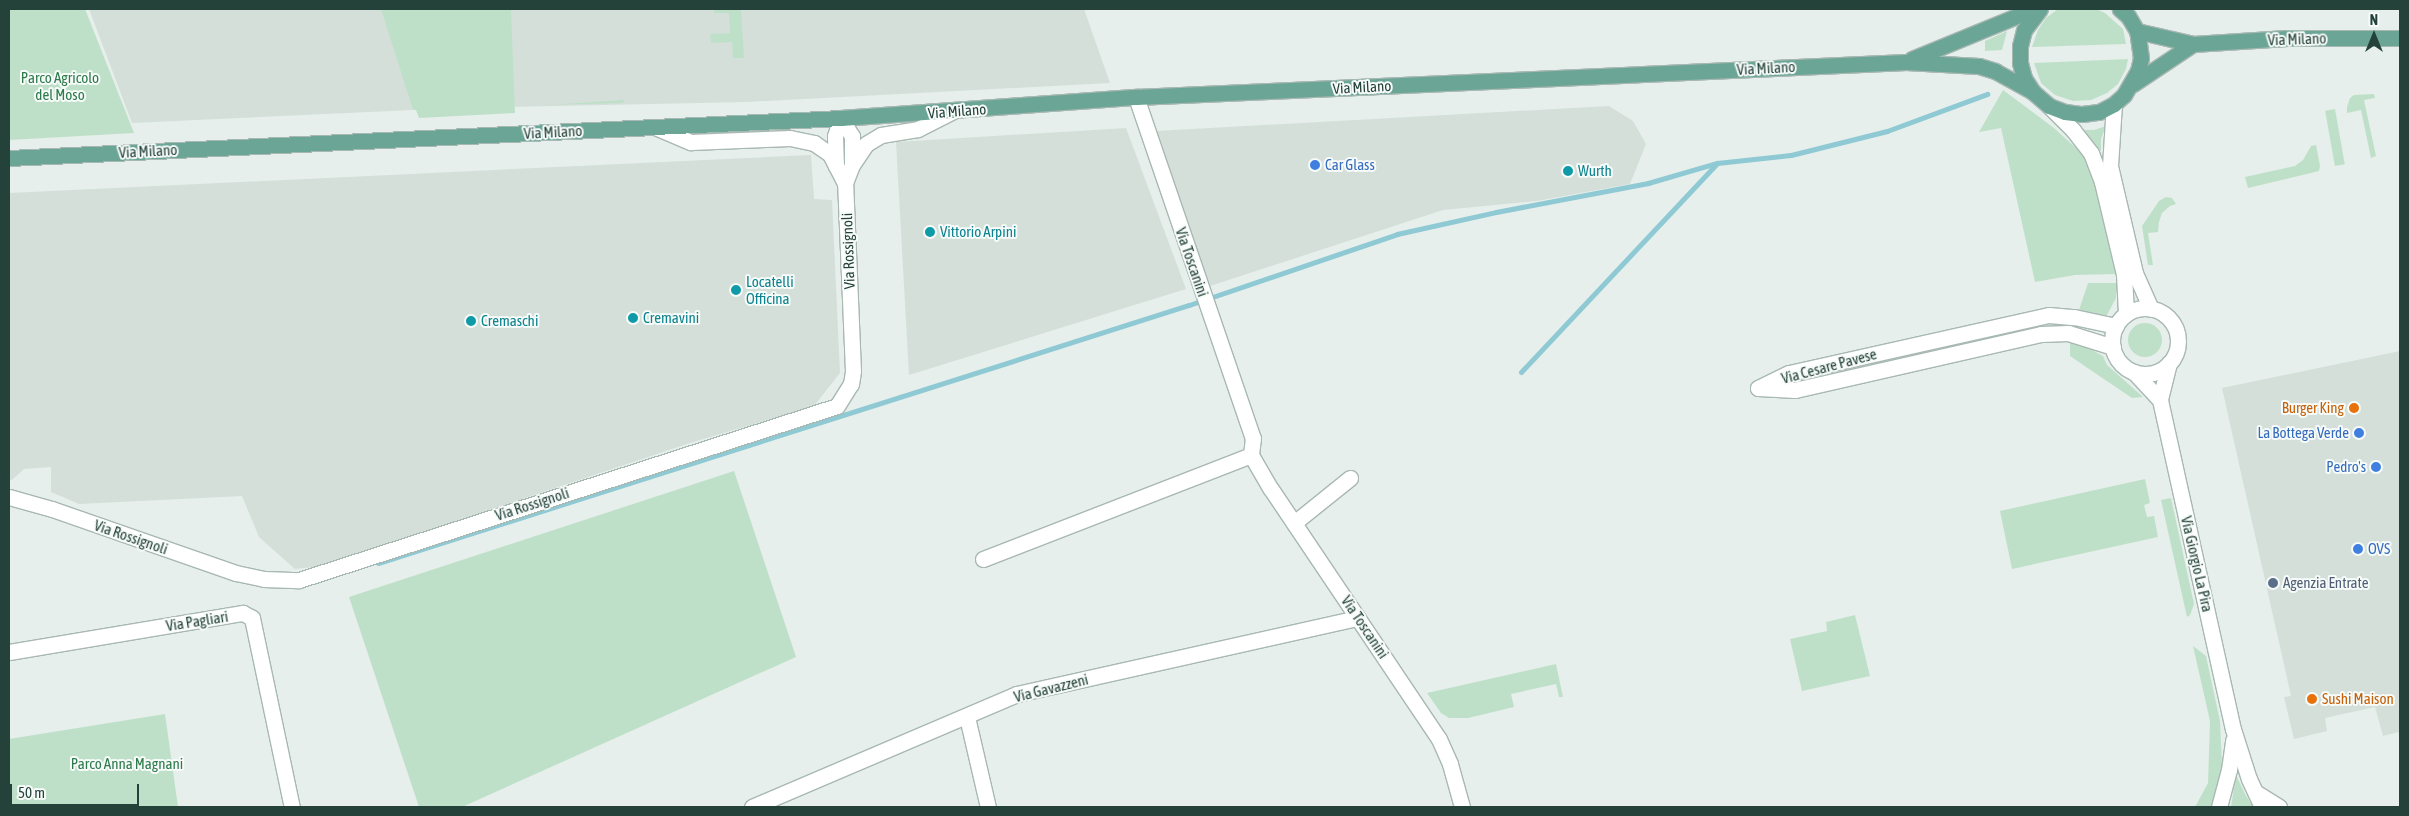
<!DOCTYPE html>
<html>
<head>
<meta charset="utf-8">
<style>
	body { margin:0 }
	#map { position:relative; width:2409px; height:816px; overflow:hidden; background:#e6efeb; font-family:"Asap Condensed",sans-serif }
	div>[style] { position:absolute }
	.built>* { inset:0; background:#d4dfda }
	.green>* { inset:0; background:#bfe0c8; transform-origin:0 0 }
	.round { border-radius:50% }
	.stream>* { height:5px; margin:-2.5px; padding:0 2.5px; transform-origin:2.5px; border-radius:2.5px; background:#8ec9d4 }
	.roads { filter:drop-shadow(1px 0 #a8b8b2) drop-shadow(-1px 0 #a8b8b2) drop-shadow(0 1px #a8b8b2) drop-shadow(0 -1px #a8b8b2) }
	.minor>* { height:15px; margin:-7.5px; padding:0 7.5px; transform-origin:7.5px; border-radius:7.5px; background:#fff }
	.minor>.ring { margin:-7.5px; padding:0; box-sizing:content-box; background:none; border:15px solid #fff; border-radius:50% }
	.major>* { height:15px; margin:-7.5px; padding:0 7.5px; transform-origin:7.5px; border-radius:7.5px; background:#6aa596 }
	.dots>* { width:14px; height:14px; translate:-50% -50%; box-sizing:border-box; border:2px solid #f7fbf9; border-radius:50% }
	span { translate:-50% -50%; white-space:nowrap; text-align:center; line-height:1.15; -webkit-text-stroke:4px #f7fbf9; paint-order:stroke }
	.street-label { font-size:15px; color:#24423a }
	.park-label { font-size:15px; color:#2d7a4b }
	.shop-label { font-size:15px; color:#366cbe }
	.left { translate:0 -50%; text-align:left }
	.right { translate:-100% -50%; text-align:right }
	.culture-label { font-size:15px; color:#0d838f }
	.food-label { font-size:15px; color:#c56008 }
	.service-label { font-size:15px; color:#4e5e75 }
	.frame { position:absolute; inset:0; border:10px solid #24423a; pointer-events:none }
	.north { position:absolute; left:2349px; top:10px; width:50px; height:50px; -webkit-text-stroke:4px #f7fbf9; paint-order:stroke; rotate:0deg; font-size:14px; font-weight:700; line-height:20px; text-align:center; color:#24423a }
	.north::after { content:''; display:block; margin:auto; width:18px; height:22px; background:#24423a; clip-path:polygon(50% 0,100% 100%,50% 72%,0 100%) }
	.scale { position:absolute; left:10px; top:784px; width:129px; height:22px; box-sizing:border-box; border:2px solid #24423a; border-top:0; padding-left:6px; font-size:15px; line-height:18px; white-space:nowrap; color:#24423a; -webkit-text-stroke:4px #f7fbf9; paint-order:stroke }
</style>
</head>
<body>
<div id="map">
	<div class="built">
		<div style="clip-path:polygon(89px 9px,385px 9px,413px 110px,132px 123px)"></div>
		<div style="clip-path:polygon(501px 9px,1084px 9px,1110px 83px,746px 102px,506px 107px)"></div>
		<div style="clip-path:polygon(1609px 106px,1633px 121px,1646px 144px,1630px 184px,1537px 201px,1443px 210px,1207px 287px,1156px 131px)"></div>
		<div style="clip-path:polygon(1126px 128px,1186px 289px,909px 375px,896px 142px)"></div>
		<div style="clip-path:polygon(811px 155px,814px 199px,832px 200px,840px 373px,814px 406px,690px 443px,322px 566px,295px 569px,259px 537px,242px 496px,79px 504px,51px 492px,51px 467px,24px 469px,12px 480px,9px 480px,9px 193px)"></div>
		<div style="clip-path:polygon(2400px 351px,2400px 735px,2399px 732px,2383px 736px,2375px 707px,2325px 718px,2327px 731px,2294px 739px,2284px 697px,2291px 696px,2222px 388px)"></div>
	</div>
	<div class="green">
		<div style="clip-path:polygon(9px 9px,85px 9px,134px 133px,9px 140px)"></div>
		<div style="clip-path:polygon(381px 9px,511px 9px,515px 113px,419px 118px,416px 110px,413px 110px)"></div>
		<div style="clip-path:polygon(714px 9px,741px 9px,744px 58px,733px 58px,732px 42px,711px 43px,710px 34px,730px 33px,729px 13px,714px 13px)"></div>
		<div style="clip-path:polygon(2058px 9px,2096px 9px,2105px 13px,2123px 29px,2126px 44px,2032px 47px,2038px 30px,2046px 18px)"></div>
		<div style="clip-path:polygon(2007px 31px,2002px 50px,1985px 51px,1985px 41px)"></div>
		<div style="clip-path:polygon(2128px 59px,2126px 69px,2118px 84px,2107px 93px,2091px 100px,2073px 101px,2055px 95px,2041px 83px,2034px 63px)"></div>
		<div style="clip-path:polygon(2003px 90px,2054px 128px,2087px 158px,2094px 175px,2116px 274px,2075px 275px,2035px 282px,2001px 128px,1979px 132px)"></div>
		<div style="clip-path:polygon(2374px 94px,2375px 98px,2364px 100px,2376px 156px,2371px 158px,2361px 110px,2347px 113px,2347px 107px,2350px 98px,2354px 95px)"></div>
		<div style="clip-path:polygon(625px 101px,622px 103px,549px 105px,623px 100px)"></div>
		<div style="left:2335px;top:109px;width:56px;height:10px;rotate:80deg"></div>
		<div style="clip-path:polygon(2106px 126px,2101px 139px,2101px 151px,2082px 130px,2094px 130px)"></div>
		<div style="clip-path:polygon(2316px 145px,2320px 166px,2319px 171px,2248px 188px,2245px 177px,2295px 166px,2303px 160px,2311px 146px)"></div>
		<div style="clip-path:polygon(2166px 197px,2172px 198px,2176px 204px,2170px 206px,2162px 213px,2159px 222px,2158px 232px,2148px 233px,2153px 265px,2148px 265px,2142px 226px,2159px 201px)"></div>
		<div style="clip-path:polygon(2088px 283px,2117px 283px,2116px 298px,2107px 315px,2092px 315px,2079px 310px)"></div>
		<div class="round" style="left:2128px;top:323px;width:34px;height:34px"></div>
		<div style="clip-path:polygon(2070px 343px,2083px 345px,2103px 356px,2107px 365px,2143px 397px,2132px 398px,2070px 356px)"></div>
		<div style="clip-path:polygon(734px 471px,796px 657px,462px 807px,419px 807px,349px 597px)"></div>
		<div style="clip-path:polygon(2145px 479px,2150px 503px,2144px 505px,2147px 517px,2154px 516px,2158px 537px,2012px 569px,2000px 511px)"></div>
		<div style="clip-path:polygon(2171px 498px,2194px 604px,2190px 615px,2187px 617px,2161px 500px)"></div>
		<div style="clip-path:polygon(1855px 615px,1870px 676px,1802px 691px,1790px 639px,1827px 631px,1826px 622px)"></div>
		<div style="clip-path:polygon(2193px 646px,2206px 656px,2220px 721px,2222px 765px,2215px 807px,2195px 807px,2208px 783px,2210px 721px)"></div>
		<div style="clip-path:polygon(1556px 664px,1563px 697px,1559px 697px,1556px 684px,1511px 694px,1514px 707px,1468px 718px,1449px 718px,1441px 713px,1427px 693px)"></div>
		<div style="clip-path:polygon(165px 714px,178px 807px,9px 807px,9px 739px)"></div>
		<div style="clip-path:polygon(2236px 775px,2245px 794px,2253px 807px,2231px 807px)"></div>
	</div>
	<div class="stream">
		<div style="left:1521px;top:372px;width:285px;rotate:-46.8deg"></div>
		<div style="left:378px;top:563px;width:851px;rotate:-17.65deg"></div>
		<div style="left:1189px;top:305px;width:220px;rotate:-18.8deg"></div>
		<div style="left:1397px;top:234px;width:101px;rotate:-12.5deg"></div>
		<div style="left:1496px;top:212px;width:155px;rotate:-10.8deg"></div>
		<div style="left:1648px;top:183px;width:72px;rotate:-16.2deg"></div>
		<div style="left:1717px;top:163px;width:74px;rotate:-6.2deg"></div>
		<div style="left:1791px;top:155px;width:99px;rotate:-14deg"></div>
		<div style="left:1887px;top:131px;width:107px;rotate:-20.3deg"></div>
	</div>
	<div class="roads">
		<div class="minor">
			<div style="left:1136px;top:97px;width:361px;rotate:71.1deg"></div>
			<div style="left:1253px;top:438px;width:17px;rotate:97deg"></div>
			<div style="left:1251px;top:455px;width:39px;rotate:60deg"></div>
			<div style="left:1271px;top:489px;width:301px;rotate:56.1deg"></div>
			<div style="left:1439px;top:739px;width:27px;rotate:66deg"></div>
			<div style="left:1450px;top:764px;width:45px;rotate:74.4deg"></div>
			<div style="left:2114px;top:104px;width:62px;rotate:93.7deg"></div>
			<div style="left:2110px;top:166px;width:110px;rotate:76.8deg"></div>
			<div style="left:2135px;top:273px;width:39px;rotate:66deg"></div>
			<div style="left:2049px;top:106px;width:34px;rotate:45deg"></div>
			<div style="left:2073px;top:130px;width:29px;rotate:52deg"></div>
			<div style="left:2091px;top:153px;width:31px;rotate:69deg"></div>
			<div style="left:2102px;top:182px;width:95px;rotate:76.6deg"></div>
			<div style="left:2124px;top:274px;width:40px;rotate:87.1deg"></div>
			<div style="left:841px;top:118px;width:21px;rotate:59deg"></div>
			<div style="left:852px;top:136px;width:29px;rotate:90deg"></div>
			<div style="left:655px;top:127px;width:39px;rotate:23deg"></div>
			<div style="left:691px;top:142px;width:99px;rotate:-2.3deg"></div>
			<div style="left:790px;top:138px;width:25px;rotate:12deg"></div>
			<div style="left:814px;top:143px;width:19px;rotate:35deg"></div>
			<div style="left:830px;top:154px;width:33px;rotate:63deg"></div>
			<div style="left:836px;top:166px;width:30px;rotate:-92deg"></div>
			<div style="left:835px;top:136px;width:19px;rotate:-72deg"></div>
			<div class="ring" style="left:2112px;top:308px;width:51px;height:51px"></div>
			<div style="left:2113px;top:347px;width:47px;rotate:-162.7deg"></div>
			<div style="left:2068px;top:333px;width:27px;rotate:178deg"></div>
			<div style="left:2041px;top:334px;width:252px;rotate:167.2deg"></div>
			<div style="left:1795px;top:390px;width:37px;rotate:-177deg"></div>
			<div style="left:1758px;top:388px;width:34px;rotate:-26deg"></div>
			<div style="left:1789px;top:373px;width:266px;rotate:-12.6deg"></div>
			<div style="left:2049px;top:315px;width:25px;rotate:5deg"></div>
			<div style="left:2074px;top:317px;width:43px;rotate:12.1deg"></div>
			<div style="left:2169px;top:363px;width:38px;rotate:104deg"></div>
			<div style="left:2160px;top:400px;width:337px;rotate:77.5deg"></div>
			<div style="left:2233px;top:729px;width:52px;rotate:72.3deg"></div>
			<div style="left:2249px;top:779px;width:31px;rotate:65deg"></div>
			<div style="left:2134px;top:372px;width:38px;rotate:47deg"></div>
			<div style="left:9px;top:497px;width:45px;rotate:15.6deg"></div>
			<div style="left:52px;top:509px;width:195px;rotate:19.2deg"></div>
			<div style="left:236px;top:573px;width:29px;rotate:12deg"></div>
			<div style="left:264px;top:579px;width:35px;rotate:2deg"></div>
			<div style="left:299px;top:580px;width:565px;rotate:-17.92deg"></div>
			<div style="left:837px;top:406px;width:26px;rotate:-58deg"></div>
			<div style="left:851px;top:384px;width:13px;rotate:-81deg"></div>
			<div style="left:853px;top:371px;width:188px;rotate:-92.4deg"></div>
			<div style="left:845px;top:183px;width:19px;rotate:-69deg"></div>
			<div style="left:852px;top:165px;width:25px;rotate:-56deg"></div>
			<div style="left:866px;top:144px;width:17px;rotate:-31deg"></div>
			<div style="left:881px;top:135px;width:37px;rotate:-9deg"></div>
			<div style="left:918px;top:129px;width:39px;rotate:-27deg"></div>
			<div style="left:1294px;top:523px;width:72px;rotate:-38.8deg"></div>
			<div style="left:983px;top:559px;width:287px;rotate:-21.2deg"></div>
			<div style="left:9px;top:652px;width:237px;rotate:-9.5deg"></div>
			<div style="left:243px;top:613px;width:10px;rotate:29deg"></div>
			<div style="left:252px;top:618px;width:193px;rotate:78.1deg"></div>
			<div style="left:967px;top:717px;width:92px;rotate:76.9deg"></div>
			<div style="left:2257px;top:793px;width:26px;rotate:32deg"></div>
			<div style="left:752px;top:807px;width:288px;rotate:-23.1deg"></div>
			<div style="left:1017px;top:694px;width:349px;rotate:-12.6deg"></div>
			<div style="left:2219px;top:807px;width:38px;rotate:-75deg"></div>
			<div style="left:2229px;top:770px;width:30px;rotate:-82deg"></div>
		</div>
		<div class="major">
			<div style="left:2040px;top:9px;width:26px;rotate:127deg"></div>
			<div style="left:2024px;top:30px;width:16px;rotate:104deg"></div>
			<div style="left:2020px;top:46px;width:17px;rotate:90deg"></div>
			<div style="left:2020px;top:63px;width:16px;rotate:75deg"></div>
			<div style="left:2024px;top:78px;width:17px;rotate:57deg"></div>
			<div style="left:2033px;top:92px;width:21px;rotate:41deg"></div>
			<div style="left:2049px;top:106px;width:17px;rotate:21deg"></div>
			<div style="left:2065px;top:112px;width:17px;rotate:7deg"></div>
			<div style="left:2082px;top:114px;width:17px;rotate:-7deg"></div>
			<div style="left:2099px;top:112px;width:17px;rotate:-28deg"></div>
			<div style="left:2114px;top:104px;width:13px;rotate:-42deg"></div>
			<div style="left:2124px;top:95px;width:28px;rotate:-60deg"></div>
			<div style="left:2138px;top:71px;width:13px;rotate:-77deg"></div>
			<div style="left:2141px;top:58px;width:27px;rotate:-98deg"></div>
			<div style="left:2137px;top:31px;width:17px;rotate:-121deg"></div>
			<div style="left:2128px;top:16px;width:11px;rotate:-139deg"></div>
			<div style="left:2137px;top:31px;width:57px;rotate:13.1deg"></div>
			<div style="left:2193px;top:44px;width:94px;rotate:-3.7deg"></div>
			<div style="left:2287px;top:38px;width:113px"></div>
			<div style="left:1912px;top:59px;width:132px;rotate:-22.3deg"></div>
			<div style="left:2133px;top:84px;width:72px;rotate:-33.7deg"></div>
			<div style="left:9px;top:158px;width:833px;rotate:-2.75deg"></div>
			<div style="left:841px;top:118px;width:296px;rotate:-4.1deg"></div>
			<div style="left:1136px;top:97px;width:771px;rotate:-2.6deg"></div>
			<div style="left:1906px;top:62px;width:73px;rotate:3.1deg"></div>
			<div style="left:1979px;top:66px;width:17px;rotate:17deg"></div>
			<div style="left:1995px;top:71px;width:43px;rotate:28.9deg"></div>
		</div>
	</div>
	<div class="dots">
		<div style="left:1315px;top:165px;background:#3f7fe0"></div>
		<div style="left:1568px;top:171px;background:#0f9aa8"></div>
		<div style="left:930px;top:232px;background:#0f9aa8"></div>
		<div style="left:736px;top:290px;background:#0f9aa8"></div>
		<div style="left:633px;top:318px;background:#0f9aa8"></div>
		<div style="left:471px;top:321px;background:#0f9aa8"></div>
		<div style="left:2354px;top:408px;background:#e8710a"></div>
		<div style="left:2359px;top:433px;background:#3f7fe0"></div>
		<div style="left:2376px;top:467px;background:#3f7fe0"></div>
		<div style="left:2358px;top:549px;background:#3f7fe0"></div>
		<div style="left:2273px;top:583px;background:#5c6f8a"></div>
		<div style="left:2312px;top:699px;background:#e8710a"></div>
	</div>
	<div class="street-label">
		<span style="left:2297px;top:39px;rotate:-2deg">Via Milano</span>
		<span style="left:1766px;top:68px;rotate:-3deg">Via Milano</span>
		<span style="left:1362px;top:87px;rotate:-3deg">Via Milano</span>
		<span style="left:957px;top:111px;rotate:-4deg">Via Milano</span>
		<span style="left:553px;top:132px;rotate:-3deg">Via Milano</span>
		<span style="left:148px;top:151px;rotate:-3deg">Via Milano</span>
		<span style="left:848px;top:251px;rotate:-92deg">Via Rossignoli</span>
		<span style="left:1192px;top:262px;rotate:71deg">Via Toscanini</span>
		<span style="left:1829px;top:366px;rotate:-15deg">Via Cesare Pavese</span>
		<span style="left:532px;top:504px;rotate:-18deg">Via Rossignoli</span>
		<span style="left:131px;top:537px;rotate:19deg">Via Rossignoli</span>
		<span style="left:2197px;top:564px;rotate:77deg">Via Giorgio La Pira</span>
		<span style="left:197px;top:621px;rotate:-9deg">Via Pagliari</span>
		<span style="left:1365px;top:627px;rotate:56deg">Via Toscanini</span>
		<span style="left:1051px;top:688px;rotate:-14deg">Via Gavazzeni</span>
	</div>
	<div class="park-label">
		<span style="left:60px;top:86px">Parco Agricolo<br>del Moso</span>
		<span style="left:127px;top:764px">Parco Anna Magnani</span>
	</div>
	<div class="shop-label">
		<span class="left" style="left:1325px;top:165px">Car Glass</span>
		<span class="right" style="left:2349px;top:433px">La Bottega Verde</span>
		<span class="right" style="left:2366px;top:467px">Pedro's</span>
		<span class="left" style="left:2368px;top:549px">OVS</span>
	</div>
	<div class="culture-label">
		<span class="left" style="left:1578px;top:171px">Wurth</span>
		<span class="left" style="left:940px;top:232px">Vittorio Arpini</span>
		<span class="left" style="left:746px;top:290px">Locatelli<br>Officina</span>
		<span class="left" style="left:643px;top:318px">Cremavini</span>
		<span class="left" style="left:481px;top:321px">Cremaschi</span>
	</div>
	<div class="food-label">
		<span class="right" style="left:2344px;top:408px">Burger King</span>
		<span class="left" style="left:2322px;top:699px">Sushi Maison</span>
	</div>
	<div class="service-label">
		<span class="left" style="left:2283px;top:583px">Agenzia Entrate</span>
	</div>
	<div class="frame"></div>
	<div class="north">N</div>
	<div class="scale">50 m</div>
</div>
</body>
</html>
